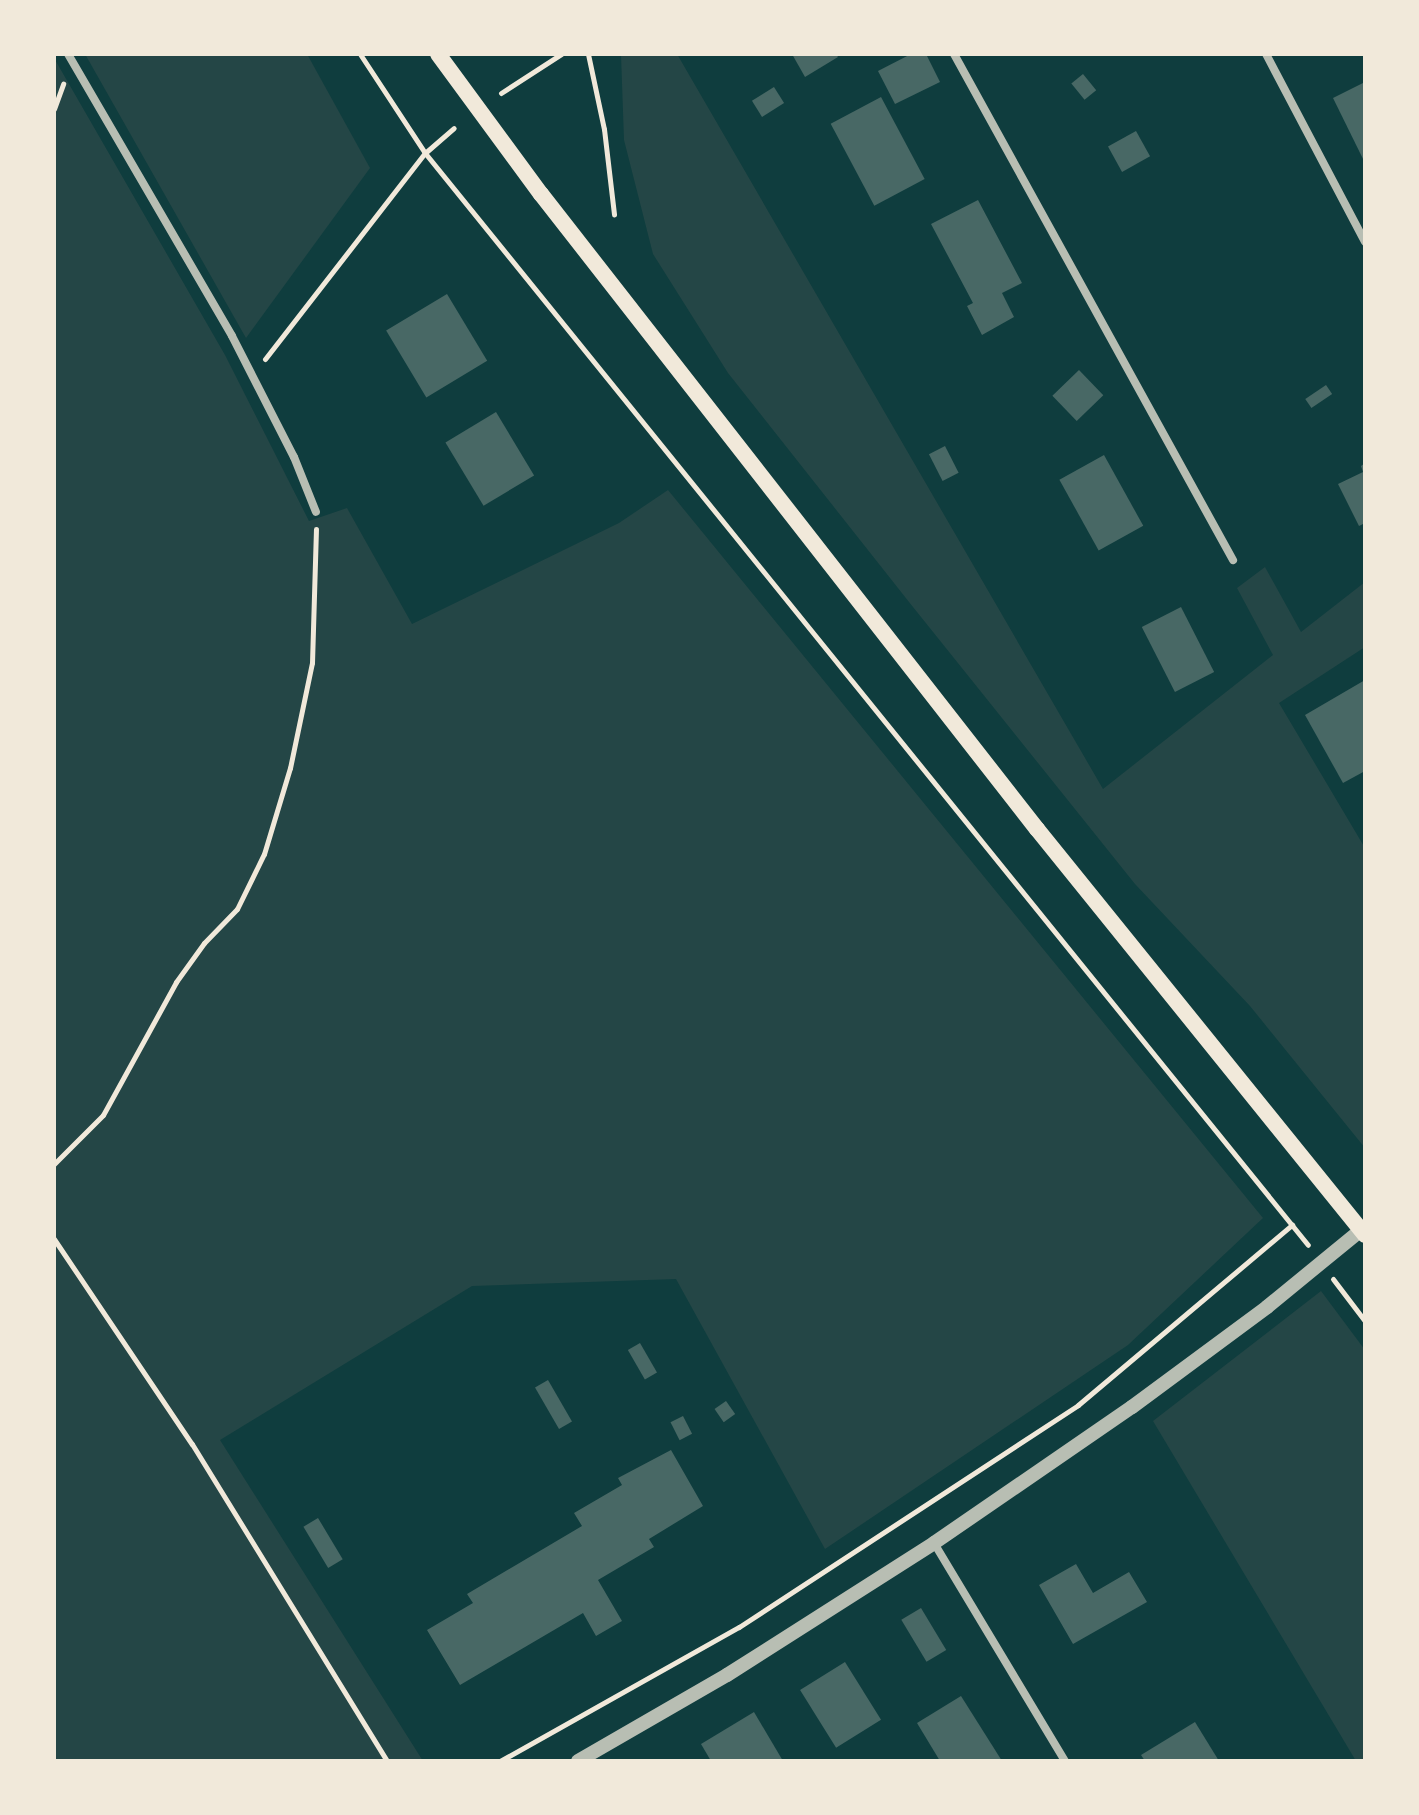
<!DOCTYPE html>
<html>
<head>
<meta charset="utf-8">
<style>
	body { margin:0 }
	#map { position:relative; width:1419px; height:1815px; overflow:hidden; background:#0f3d3e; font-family:"Nunito Sans",sans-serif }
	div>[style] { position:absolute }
	.green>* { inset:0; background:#244646 }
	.building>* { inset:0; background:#486865; transform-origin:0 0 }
	.path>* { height:5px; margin:-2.5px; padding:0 2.5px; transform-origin:2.5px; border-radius:2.5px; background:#f1e9da }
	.minor>* { height:8px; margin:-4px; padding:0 4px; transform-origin:4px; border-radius:4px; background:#b8beb3 }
	.tertiary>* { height:14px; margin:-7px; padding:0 7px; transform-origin:7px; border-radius:7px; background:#b8beb3 }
	.secondary>* { height:16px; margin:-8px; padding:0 8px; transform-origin:8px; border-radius:8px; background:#f1e9da }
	span { translate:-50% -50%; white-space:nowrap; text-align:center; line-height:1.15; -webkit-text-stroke:8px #f1e9da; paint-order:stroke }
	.frame { position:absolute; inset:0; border:56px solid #f1e9da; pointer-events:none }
</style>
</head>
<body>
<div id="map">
	<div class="green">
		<div style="clip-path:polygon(85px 54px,307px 54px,370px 168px,246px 338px)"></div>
		<div style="clip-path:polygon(677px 54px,1103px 789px,1273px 655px,1237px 588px,1265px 567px,1301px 632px,1365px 582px,1365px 647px,1279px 703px,1365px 848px,1365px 1148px,1250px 1006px,1135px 884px,909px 602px,728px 373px,653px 254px,624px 140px,621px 55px)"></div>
		<div style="clip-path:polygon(54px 58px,225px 355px,309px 521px,347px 508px,412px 624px,619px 523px,668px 490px,1263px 1218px,1128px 1345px,825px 1549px,676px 1279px,472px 1286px,220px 1440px,423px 1761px,54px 1761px)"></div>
		<div style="clip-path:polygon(1321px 1291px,1365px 1350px,1365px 1761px,1356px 1761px,1153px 1421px)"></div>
	</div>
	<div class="building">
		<div style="clip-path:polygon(792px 54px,836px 54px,838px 57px,805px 77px)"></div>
		<div style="clip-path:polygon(911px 54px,926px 54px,940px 82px,895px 104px,878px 71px)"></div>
		<div style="left:1083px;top:74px;width:21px;height:15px;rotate:51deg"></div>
		<div style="clip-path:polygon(1365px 82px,1365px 163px,1333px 98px)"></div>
		<div style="left:774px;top:87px;width:19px;height:26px;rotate:58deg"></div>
		<div style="left:881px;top:97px;width:93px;height:57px;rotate:62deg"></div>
		<div style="left:1136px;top:131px;width:29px;height:32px;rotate:61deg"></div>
		<div style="clip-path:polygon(978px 200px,1022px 283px,1002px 293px,1014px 317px,982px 335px,967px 306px,973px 303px,931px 224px)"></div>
		<div style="left:447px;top:294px;width:78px;height:71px;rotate:59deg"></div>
		<div style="left:1079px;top:370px;width:35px;height:37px;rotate:46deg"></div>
		<div style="left:1326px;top:385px;width:11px;height:25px;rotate:56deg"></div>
		<div style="left:496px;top:412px;width:74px;height:59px;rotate:59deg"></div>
		<div style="left:945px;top:446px;width:30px;height:18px;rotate:63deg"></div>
		<div style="left:1104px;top:455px;width:81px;height:51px;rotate:61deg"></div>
		<div style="clip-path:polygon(1365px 463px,1365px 523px,1359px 526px,1338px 484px,1363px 472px,1361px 466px)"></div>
		<div style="left:1181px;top:607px;width:73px;height:44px;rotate:63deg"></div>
		<div style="clip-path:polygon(1365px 680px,1365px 771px,1343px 783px,1305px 715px)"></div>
		<div style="left:640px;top:1343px;width:34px;height:14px;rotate:60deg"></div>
		<div style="left:548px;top:1380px;width:48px;height:15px;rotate:60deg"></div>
		<div style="left:726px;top:1401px;width:16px;height:14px;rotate:55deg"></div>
		<div style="left:683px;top:1416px;width:20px;height:14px;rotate:63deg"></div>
		<div style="clip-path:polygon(671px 1450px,703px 1506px,649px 1539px,654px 1547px,598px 1580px,622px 1621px,596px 1636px,583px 1613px,460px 1685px,427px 1630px,473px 1603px,467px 1594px,582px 1526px,574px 1513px,622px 1485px,618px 1478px)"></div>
		<div style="left:318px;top:1518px;width:48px;height:17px;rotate:59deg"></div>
		<div style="clip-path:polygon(1076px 1564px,1093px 1593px,1129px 1572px,1147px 1602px,1073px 1644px,1039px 1585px)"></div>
		<div style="left:921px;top:1608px;width:49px;height:23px;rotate:59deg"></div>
		<div style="left:845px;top:1662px;width:68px;height:53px;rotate:58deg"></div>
		<div style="clip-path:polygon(961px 1696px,1002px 1761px,940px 1761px,917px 1723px)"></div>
		<div style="clip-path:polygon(754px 1712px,783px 1761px,711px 1761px,701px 1744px)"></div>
		<div style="clip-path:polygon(1195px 1722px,1219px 1761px,1145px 1761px,1141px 1755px)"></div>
	</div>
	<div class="path">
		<div style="left:360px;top:54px;width:118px;rotate:56.7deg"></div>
		<div style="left:425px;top:153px;width:1404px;rotate:51.04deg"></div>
		<div style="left:588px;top:54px;width:77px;rotate:78deg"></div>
		<div style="left:604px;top:129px;width:86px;rotate:83.3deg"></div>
		<div style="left:501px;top:93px;width:72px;rotate:-33deg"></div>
		<div style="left:54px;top:109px;width:27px;rotate:-70deg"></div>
		<div style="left:265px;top:359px;width:261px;rotate:-52.2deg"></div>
		<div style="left:425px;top:153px;width:38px;rotate:-41deg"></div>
		<div style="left:54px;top:1164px;width:69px;rotate:-45deg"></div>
		<div style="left:103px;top:1115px;width:152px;rotate:-61.2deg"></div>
		<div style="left:176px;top:982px;width:48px;rotate:-54.3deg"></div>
		<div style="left:204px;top:943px;width:47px;rotate:-45.9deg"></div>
		<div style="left:237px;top:909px;width:61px;rotate:-63.9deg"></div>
		<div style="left:264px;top:854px;width:90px;rotate:-73.2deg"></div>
		<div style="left:290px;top:768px;width:107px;rotate:-78.2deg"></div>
		<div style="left:312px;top:663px;width:134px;rotate:-88.3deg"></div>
		<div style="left:54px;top:1239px;width:247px;rotate:56.1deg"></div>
		<div style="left:192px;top:1444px;width:372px;rotate:58.4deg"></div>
		<div style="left:1333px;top:1279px;width:53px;rotate:52.7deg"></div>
		<div style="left:500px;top:1761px;width:274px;rotate:-29.3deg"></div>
		<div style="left:739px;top:1627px;width:405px;rotate:-33.2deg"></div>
		<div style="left:1078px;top:1405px;width:280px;rotate:-40.1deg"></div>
	</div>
	<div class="minor">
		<div style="left:68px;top:54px;width:326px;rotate:59.8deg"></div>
		<div style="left:232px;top:336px;width:136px;rotate:62.9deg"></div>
		<div style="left:294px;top:457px;width:59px;rotate:68.2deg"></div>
		<div style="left:954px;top:54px;width:578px;rotate:61.13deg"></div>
		<div style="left:1266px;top:54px;width:212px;rotate:62.2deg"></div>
		<div style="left:934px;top:1543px;width:254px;rotate:59deg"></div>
	</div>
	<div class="tertiary">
		<div style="left:578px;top:1761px;width:172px;rotate:-30deg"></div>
		<div style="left:727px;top:1675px;width:246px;rotate:-32.5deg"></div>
		<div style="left:934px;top:1543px;width:240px;rotate:-34.5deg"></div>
		<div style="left:1132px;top:1407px;width:168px;rotate:-36.5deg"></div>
		<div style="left:1267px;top:1307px;width:122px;rotate:-39.3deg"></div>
	</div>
	<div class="secondary">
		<div style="left:438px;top:54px;width:174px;rotate:53.7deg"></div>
		<div style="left:541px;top:194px;width:806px;rotate:52.01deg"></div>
		<div style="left:1037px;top:829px;width:522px;rotate:51.07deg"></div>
	</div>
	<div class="frame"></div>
</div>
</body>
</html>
